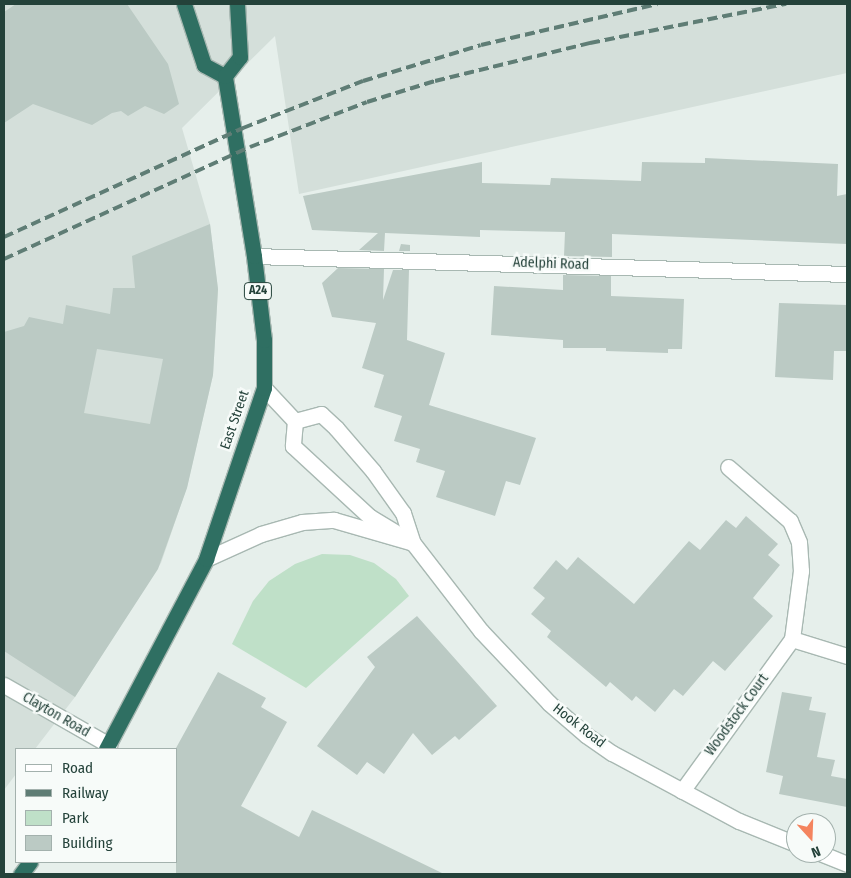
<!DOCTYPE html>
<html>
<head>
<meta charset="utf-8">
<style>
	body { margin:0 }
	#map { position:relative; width:851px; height:878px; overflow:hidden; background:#e6efeb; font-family:"Fira Sans Condensed",sans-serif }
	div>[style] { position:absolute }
	.built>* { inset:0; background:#d4dfda }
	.green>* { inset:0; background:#bfe0c8 }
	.building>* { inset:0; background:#bbcac4 }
	.roads { filter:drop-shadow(1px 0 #a8b8b2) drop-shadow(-1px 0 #a8b8b2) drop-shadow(0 1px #a8b8b2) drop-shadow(0 -1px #a8b8b2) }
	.street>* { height:15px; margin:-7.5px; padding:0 7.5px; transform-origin:7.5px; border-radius:7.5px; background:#fff }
	.secondary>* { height:15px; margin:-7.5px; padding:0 7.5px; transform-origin:7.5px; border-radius:7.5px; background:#fff }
	.highway>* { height:15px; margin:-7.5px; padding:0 7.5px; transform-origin:7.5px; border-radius:7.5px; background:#2f6f62 }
	.rail>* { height:4px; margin-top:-2px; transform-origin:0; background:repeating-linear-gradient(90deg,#5f7d75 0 10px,transparent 0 15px) }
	span { translate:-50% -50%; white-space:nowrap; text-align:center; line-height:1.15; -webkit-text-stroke:5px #f7fbf9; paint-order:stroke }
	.shield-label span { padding:1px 4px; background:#f7fbf9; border:1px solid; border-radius:4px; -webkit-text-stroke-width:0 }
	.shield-label { font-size:12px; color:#24423a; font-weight:700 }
	.street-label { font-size:14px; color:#24423a }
	.frame { position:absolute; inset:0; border:5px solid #24423a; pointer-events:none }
	.legend { position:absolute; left:15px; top:748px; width:162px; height:115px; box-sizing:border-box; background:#f7fbf9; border:1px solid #a3b1ad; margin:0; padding:6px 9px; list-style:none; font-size:15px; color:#24423a }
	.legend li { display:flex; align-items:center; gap:10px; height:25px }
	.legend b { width:25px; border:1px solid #a3b1ad }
	.north { position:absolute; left:786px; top:813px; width:50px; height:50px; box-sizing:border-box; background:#f7fbf9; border:1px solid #a3b1ad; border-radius:50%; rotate:160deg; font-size:14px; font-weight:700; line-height:20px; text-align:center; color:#24423a }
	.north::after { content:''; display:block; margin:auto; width:18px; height:22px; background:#f4845f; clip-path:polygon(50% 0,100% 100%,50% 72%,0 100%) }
</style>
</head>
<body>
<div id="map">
	<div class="built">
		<div style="clip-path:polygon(4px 4px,847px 4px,847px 73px,299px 194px,275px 36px,182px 128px,210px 224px,218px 289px,213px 375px,187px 487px,161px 563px,75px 697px,35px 749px,16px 749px,16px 774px,4px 790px)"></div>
	</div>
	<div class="green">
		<div style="clip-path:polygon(322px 554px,350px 555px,374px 563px,396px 579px,409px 596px,306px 688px,232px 644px,253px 601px,269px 581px,295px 564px)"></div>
	</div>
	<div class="building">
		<div style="clip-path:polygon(16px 4px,127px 4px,168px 64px,179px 104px,164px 114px,145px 106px,128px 116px,121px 111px,112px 113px,92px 125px,33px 104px,4px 123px,4px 12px)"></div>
		<div style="clip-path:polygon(705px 158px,838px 164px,837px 196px,847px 194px,847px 244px,612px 234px,612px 257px,564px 256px,565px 232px,480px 230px,480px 237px,385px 233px,384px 251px,359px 250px,378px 233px,312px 230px,303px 196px,482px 162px,482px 183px,550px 185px,551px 178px,641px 181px,642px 162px,705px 163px)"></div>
		<div style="clip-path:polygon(evenodd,210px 224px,218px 289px,213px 375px,187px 488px,158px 569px,75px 697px,4px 651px,4px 332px,24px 326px,29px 317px,63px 324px,66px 305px,110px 314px,113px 288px,135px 288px,132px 256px,210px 224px,97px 349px,163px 359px,150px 424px,84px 413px,97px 349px)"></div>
		<div style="clip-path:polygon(401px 244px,410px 245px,410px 251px,399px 251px)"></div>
		<div style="clip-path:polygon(338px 268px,384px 269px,383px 300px,393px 270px,409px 270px,407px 340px,445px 353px,429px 405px,536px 438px,520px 485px,506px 481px,495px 516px,436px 497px,445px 471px,416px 462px,420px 449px,394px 441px,402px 416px,374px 407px,384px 375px,362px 368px,376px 323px,332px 317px,322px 283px)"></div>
		<div style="clip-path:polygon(563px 275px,611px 276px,611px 296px,684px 299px,682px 349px,668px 349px,668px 353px,606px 351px,606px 348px,563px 348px,563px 340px,491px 335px,494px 286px,563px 290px)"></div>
		<div style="clip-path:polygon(779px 303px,847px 305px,847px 351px,834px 351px,833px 380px,775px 377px)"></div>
		<div style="clip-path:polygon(746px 516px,778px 544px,768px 555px,780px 565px,753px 598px,773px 616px,725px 671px,713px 661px,683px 696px,674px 689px,655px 712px,636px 696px,632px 701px,610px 682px,606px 687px,547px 637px,551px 631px,531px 614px,545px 598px,533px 588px,556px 560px,567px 570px,578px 557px,634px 604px,689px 541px,700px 550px,726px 520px,736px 528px)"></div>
		<div style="clip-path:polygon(417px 616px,497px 706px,459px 740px,455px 736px,432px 755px,413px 733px,384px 774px,367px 762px,357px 775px,317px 746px,375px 667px,367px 657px)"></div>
		<div style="clip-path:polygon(218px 672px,266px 698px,261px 707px,287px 722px,241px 806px,299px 837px,312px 810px,444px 874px,176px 874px,176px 748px)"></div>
		<div style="clip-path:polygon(782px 692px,812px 697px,809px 710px,826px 713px,817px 757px,835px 760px,831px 776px,847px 779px,847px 807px,779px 794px,783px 776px,766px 772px)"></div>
	</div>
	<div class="roads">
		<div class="street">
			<div style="left:254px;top:256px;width:593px;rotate:1.74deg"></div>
			<div style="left:792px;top:639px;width:58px;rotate:17.2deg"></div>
			<div style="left:4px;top:685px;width:121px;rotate:29.7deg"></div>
			<div style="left:682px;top:791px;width:188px;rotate:-54.1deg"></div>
			<div style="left:792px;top:639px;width:69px;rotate:-82.5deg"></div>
			<div style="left:801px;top:571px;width:29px;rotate:-94deg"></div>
			<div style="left:799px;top:542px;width:23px;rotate:-113deg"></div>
			<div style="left:790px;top:521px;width:82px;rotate:-138.9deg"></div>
		</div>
		<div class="secondary">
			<div style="left:264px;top:388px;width:45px;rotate:46.8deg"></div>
			<div style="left:295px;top:421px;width:27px;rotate:-15deg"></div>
			<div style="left:321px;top:414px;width:21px;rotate:43deg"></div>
			<div style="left:336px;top:428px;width:57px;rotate:49.3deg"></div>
			<div style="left:373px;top:471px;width:52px;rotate:54.5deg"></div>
			<div style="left:403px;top:513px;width:32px;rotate:72deg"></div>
			<div style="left:413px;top:543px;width:111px;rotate:52.3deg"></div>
			<div style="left:481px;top:631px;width:99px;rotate:46.6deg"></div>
			<div style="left:549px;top:703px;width:49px;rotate:40.9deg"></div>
			<div style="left:586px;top:735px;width:32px;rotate:35deg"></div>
			<div style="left:612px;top:753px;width:144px;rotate:28.2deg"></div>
			<div style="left:739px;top:821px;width:61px;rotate:22deg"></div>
			<div style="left:295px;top:421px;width:25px;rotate:95deg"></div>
			<div style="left:293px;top:446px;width:105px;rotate:42.7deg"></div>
			<div style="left:370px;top:517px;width:29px;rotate:31deg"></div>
			<div style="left:206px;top:559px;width:60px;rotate:-24.4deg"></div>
			<div style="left:261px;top:534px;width:43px;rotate:-16.3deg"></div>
			<div style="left:302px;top:522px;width:32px;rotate:-4deg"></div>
			<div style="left:334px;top:520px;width:82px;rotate:16.2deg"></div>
			<div style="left:820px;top:853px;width:29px;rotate:22deg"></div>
		</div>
		<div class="highway">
			<div style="left:184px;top:4px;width:64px;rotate:71.8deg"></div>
			<div style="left:204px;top:65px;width:24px;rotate:28deg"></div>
			<div style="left:106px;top:749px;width:215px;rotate:-62.2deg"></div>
			<div style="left:206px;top:559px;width:181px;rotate:-71.3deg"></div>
			<div style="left:264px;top:388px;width:48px;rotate:-90deg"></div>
			<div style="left:264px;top:340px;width:85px;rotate:-96.8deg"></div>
			<div style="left:254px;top:256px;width:182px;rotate:-99.2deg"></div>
			<div style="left:225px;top:76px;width:24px;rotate:-52deg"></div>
			<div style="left:240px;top:57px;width:53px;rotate:-93.2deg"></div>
			<div style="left:21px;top:874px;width:15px;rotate:-53deg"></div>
		</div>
	</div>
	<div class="rail">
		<div style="left:4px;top:237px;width:263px;rotate:-24.5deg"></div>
		<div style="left:243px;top:128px;width:129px;rotate:-21.4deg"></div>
		<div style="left:363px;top:81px;width:123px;rotate:-17deg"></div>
		<div style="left:481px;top:45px;width:181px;rotate:-13.1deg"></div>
		<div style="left:4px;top:259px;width:270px;rotate:-24.5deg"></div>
		<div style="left:250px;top:147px;width:125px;rotate:-21deg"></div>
		<div style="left:367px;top:102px;width:71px;rotate:-17.2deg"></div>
		<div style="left:435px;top:81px;width:160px;rotate:-13.8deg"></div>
		<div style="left:590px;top:43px;width:200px;rotate:-11.3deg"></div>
	</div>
	<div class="shield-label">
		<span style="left:258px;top:291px">A24</span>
	</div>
	<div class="street-label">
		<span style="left:551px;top:264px;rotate:2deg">Adelphi Road</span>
		<span style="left:235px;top:420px;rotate:-71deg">East Street</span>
		<span style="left:56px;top:715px;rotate:30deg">Clayton Road</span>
		<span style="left:737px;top:715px;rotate:-54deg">Woodstock Court</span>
		<span style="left:579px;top:726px;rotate:38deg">Hook Road</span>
	</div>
	<div class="frame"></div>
	<ul class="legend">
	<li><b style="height:6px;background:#fff"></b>Road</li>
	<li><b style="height:6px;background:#5f7d75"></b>Railway</li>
	<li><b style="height:14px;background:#bfe0c8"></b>Park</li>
	<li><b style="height:14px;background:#bbcac4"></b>Building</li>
	</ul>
	<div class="north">N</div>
</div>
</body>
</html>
